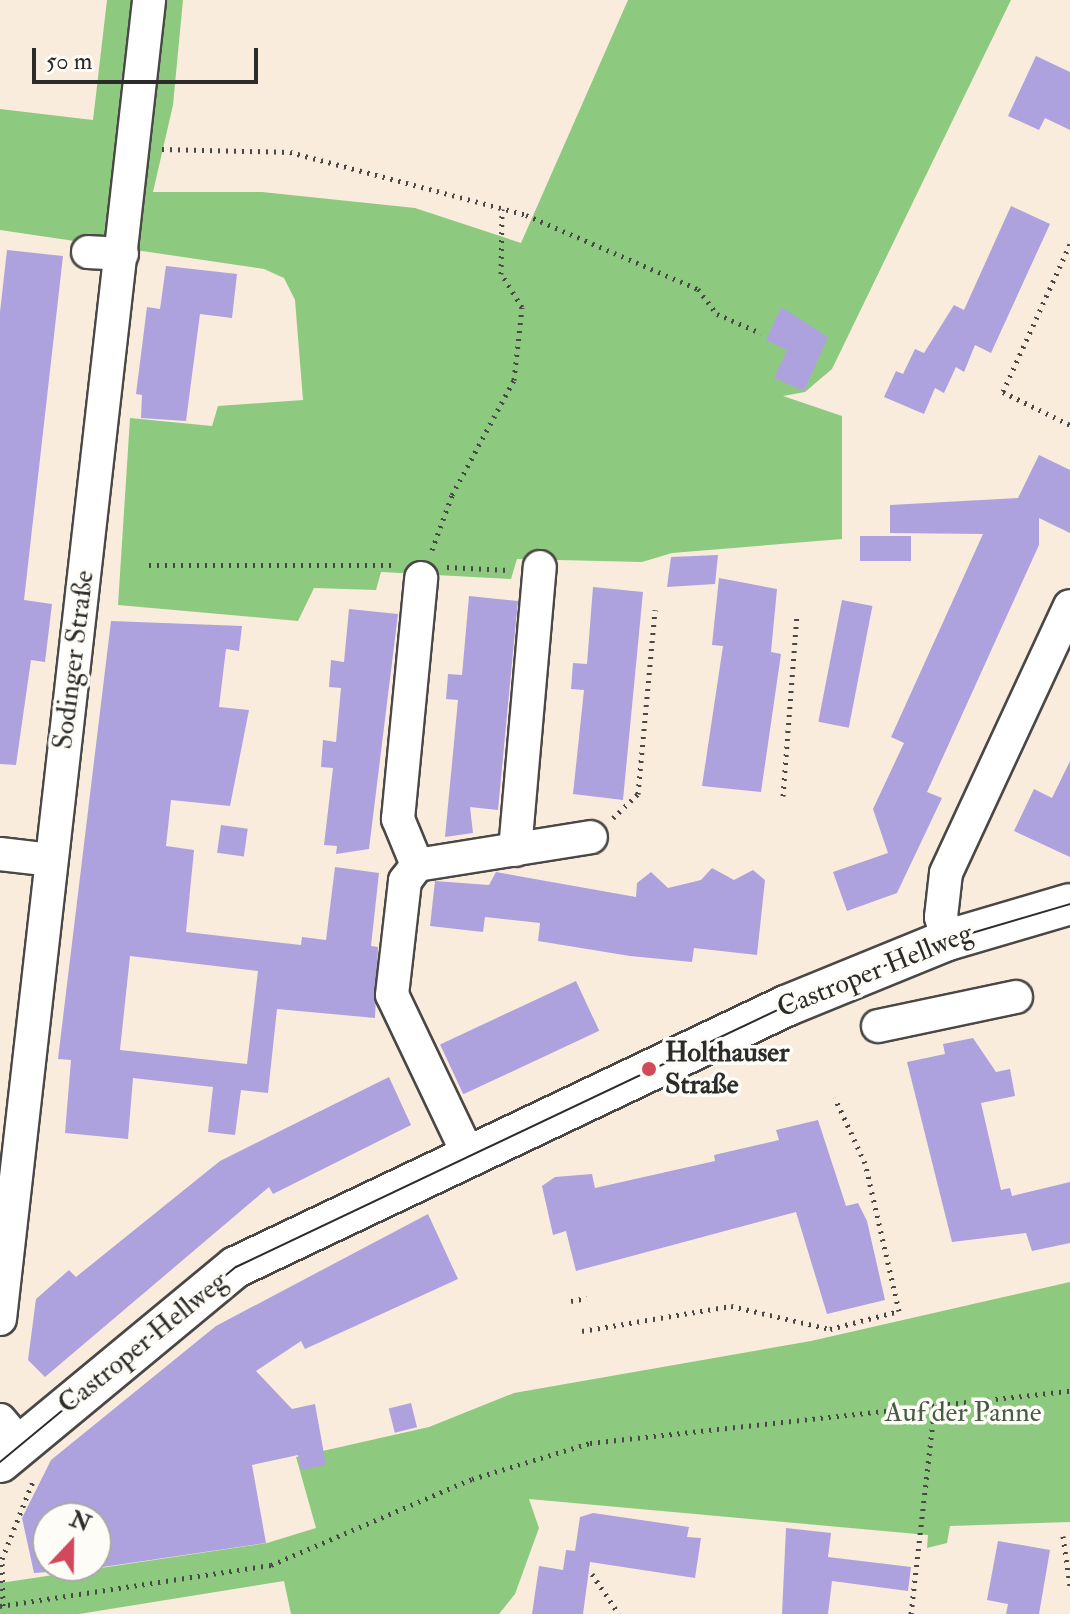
<!DOCTYPE html>
<html>
<head>
<meta charset="utf-8">
<style>
	body { margin:0 }
	#map { position:relative; width:1070px; height:1614px; overflow:hidden; background:#f9ecdc; font-family:"IM FELL Double Pica",serif }
	div>[style] { position:absolute }
	.green>* { inset:0; background:#8dca80 }
	.building>* { inset:0; background:#ada2de; transform-origin:0 0 }
	.path>* { height:5px; margin-top:-2.5px; transform-origin:0; background:repeating-linear-gradient(90deg,#4a4846 0 2px,transparent 0 8px) }
	.roads { filter:drop-shadow(2px 0 #4a4846) drop-shadow(-2px 0 #4a4846) drop-shadow(0 2px #4a4846) drop-shadow(0 -2px #4a4846) }
	.minor>* { height:32px; margin:-16px; padding:0 16px; transform-origin:16px; border-radius:16px; background:#fff }
	.major>* { height:40px; margin:-20px; padding:0 20px; transform-origin:20px; border-radius:20px; background:#fff }
	.tram>* { height:2px; margin:-1px; padding:0 1px; transform-origin:1px; border-radius:1px; background:#2b2b2b }
	.dots>* { width:22px; height:22px; translate:-50% -50%; box-sizing:border-box; border:4px solid #fdfcf7; border-radius:50% }
	span { translate:-50% -50%; white-space:nowrap; text-align:center; line-height:1.15; -webkit-text-stroke:7px #fdfcf7; paint-order:stroke }
	.street-label { font-size:28px; color:#2b2b2b }
	.poi-label { font-size:28px; color:#2b2b2b; font-weight:700 }
	.left { translate:0 -50%; text-align:left }
	.park-label { font-size:28px; color:#485b44 }
	.north { position:absolute; left:32px; top:1502px; width:80px; height:80px; box-sizing:border-box; background:#fdfcf7; border:2px solid #a9a8a5; border-radius:50%; rotate:22deg; font-size:22px; font-weight:700; line-height:32px; text-align:center; color:#2b2b2b }
	.north::after { content:''; display:block; margin:auto; width:28px; height:36px; background:#d1495b; clip-path:polygon(50% 0,100% 100%,50% 72%,0 100%) }
	.scale { position:absolute; left:32px; top:48px; width:226px; height:36px; box-sizing:border-box; border:4px solid #2b2b2b; border-top:0; padding-left:10px; font-size:24px; line-height:28px; white-space:nowrap; color:#2b2b2b; -webkit-text-stroke:6px #fdfcf7; paint-order:stroke }
</style>
</head>
<body>
<div id="map">
	<div class="green">
		<div style="clip-path:polygon(107px 0,183px 0,173px 105px,153px 192px,262px 192px,415px 208px,521px 243px,628px 0,1011px 0,832px 369px,805px 392px,783px 396px,842px 416px,842px 539px,672px 553px,642px 562px,517px 559px,511px 579px,381px 572px,376px 590px,314px 588px,298px 621px,118px 605px,130px 418px,212px 426px,218px 406px,303px 400px,295px 300px,284px 278px,264px 269px,0 230px,0 109px,93px 120px)"></div>
		<div style="clip-path:polygon(1070px 1282px,1070px 1522px,950px 1526px,947px 1543px,927px 1548px,928px 1535px,529px 1499px,539px 1528px,515px 1594px,499px 1614px,291px 1614px,284px 1581px,79px 1614px,0 1614px,0 1583px,267px 1543px,316px 1528px,296px 1457px,429px 1427px,514px 1393px,811px 1341px)"></div>
	</div>
	<div class="building">
		<div style="clip-path:polygon(1036px 56px,1070px 72px,1070px 130px,1045px 118px,1039px 130px,1008px 116px)"></div>
		<div style="clip-path:polygon(1011px 206px,1050px 224px,991px 353px,975px 345px,964px 372px,956px 367px,944px 393px,935px 388px,924px 414px,884px 397px,896px 371px,903px 374px,915px 349px,924px 353px,954px 305px,964px 310px)"></div>
		<div style="clip-path:polygon(7px 250px,63px 256px,24px 600px,52px 604px,45px 662px,31px 660px,16px 765px,0 764px,0 312px)"></div>
		<div style="clip-path:polygon(166px 266px,237px 274px,232px 318px,200px 314px,186px 421px,141px 418px,142px 395px,136px 394px,147px 307px,160px 309px)"></div>
		<div style="clip-path:polygon(781px 307px,828px 337px,804px 391px,774px 378px,787px 350px,766px 340px)"></div>
		<div style="clip-path:polygon(1039px 455px,1070px 470px,1070px 533px,1039px 518px,1039px 545px,927px 792px,942px 798px,897px 893px,847px 911px,833px 872px,888px 853px,873px 809px,904px 743px,891px 737px,983px 534px,890px 533px,890px 505px,1018px 498px)"></div>
		<div style="left:860px;top:536px;width:51px;height:25px"></div>
		<div style="clip-path:polygon(718px 555px,715px 584px,667px 587px,671px 557px)"></div>
		<div style="clip-path:polygon(719px 578px,777px 589px,771px 652px,781px 654px,761px 792px,702px 786px,723px 646px,712px 645px)"></div>
		<div style="clip-path:polygon(593px 587px,643px 592px,623px 800px,573px 794px,584px 690px,571px 689px,573px 663px,587px 664px)"></div>
		<div style="clip-path:polygon(469px 596px,518px 601px,513px 652px,498px 810px,470px 807px,473px 833px,445px 837px,458px 700px,446px 699px,448px 674px,462px 675px)"></div>
		<div style="left:842px;top:600px;width:31px;height:124px;rotate:11deg"></div>
		<div style="clip-path:polygon(349px 609px,398px 614px,369px 849px,336px 854px,337px 846px,324px 845px,333px 768px,321px 767px,323px 740px,336px 742px,341px 688px,329px 687px,331px 660px,344px 662px)"></div>
		<div style="clip-path:polygon(evenodd,111px 621px,242px 626px,239px 651px,226px 649px,219px 707px,249px 710px,230px 806px,171px 800px,166px 846px,194px 850px,186px 932px,301px 945px,302px 937px,326px 940px,335px 867px,379px 873px,371px 946px,378px 947px,375px 1018px,277px 1009px,268px 1093px,241px 1090px,235px 1135px,208px 1132px,213px 1087px,133px 1078px,128px 1139px,65px 1133px,71px 1060px,58px 1059px,111px 621px,130px 956px,258px 971px,247px 1064px,120px 1050px,130px 956px)"></div>
		<div style="clip-path:polygon(1070px 761px,1070px 857px,1014px 831px,1034px 789px,1052px 798px)"></div>
		<div style="left:221px;top:825px;width:27px;height:28px;rotate:8deg"></div>
		<div style="clip-path:polygon(712px 868px,734px 880px,753px 870px,765px 880px,757px 955px,694px 948px,692px 962px,630px 956px,538px 941px,540px 923px,485px 917px,483px 932px,430px 926px,435px 881px,489px 885px,496px 872px,636px 897px,637px 883px,651px 872px,668px 888px,701px 880px)"></div>
		<div style="left:576px;top:981px;width:55px;height:150px;rotate:65deg"></div>
		<div style="clip-path:polygon(973px 1038px,996px 1072px,1010px 1069px,1015px 1096px,981px 1103px,1001px 1190px,1010px 1188px,1012px 1196px,1070px 1182px,1070px 1243px,1032px 1251px,1026px 1233px,952px 1242px,907px 1062px,945px 1054px,943px 1044px)"></div>
		<div style="clip-path:polygon(389px 1077px,411px 1125px,273px 1194px,269px 1187px,45px 1377px,28px 1360px,36px 1299px,69px 1270px,76px 1277px,220px 1161px)"></div>
		<div style="clip-path:polygon(818px 1120px,846px 1206px,858px 1203px,867px 1221px,885px 1300px,827px 1314px,796px 1212px,576px 1271px,566px 1231px,553px 1235px,542px 1186px,555px 1177px,592px 1174px,595px 1188px,715px 1161px,714px 1155px,779px 1140px,776px 1130px)"></div>
		<div style="clip-path:polygon(428px 1214px,458px 1279px,305px 1349px,301px 1341px,256px 1371px,292px 1409px,315px 1404px,326px 1465px,301px 1470px,298px 1455px,252px 1465px,266px 1543px,96px 1568px,96px 1518px,48px 1518px,48px 1572px,34px 1573px,22px 1518px,51px 1460px,216px 1326px)"></div>
		<div style="left:411px;top:1403px;width:25px;height:23px;rotate:76deg"></div>
		<div style="clip-path:polygon(593px 1513px,689px 1527px,687px 1537px,701px 1538px,695px 1578px,590px 1562px,583px 1614px,532px 1614px,539px 1566px,563px 1570px,566px 1550px,575px 1551px,580px 1517px)"></div>
		<div style="clip-path:polygon(786px 1528px,831px 1533px,828px 1557px,911px 1567px,908px 1591px,832px 1581px,828px 1614px,782px 1614px)"></div>
		<div style="clip-path:polygon(998px 1541px,1050px 1550px,1039px 1614px,1006px 1614px,1008px 1604px,987px 1600px)"></div>
	</div>
	<div class="path">
		<div style="left:162px;top:149px;width:128px;rotate:1.3deg"></div>
		<div style="left:290px;top:152px;width:244px;rotate:14.9deg"></div>
		<div style="left:526px;top:215px;width:187px;rotate:23.3deg"></div>
		<div style="left:698px;top:289px;width:31px;rotate:53deg"></div>
		<div style="left:717px;top:314px;width:48px;rotate:23.4deg"></div>
		<div style="left:1070px;top:244px;width:162px;rotate:114.4deg"></div>
		<div style="left:1003px;top:392px;width:75px;rotate:26.2deg"></div>
		<div style="left:432px;top:550px;width:59px;rotate:-70deg"></div>
		<div style="left:452px;top:495px;width:131px;rotate:-61.7deg"></div>
		<div style="left:514px;top:380px;width:73px;rotate:-83.7deg"></div>
		<div style="left:522px;top:307px;width:39px;rotate:-122deg"></div>
		<div style="left:501px;top:274px;width:65px;rotate:-89.1deg"></div>
		<div style="left:149px;top:565px;width:247px"></div>
		<div style="left:447px;top:567px;width:62px;rotate:2.8deg"></div>
		<div style="left:783px;top:796px;width:182px;rotate:-85.6deg"></div>
		<div style="left:613px;top:818px;width:35px;rotate:-44deg"></div>
		<div style="left:638px;top:794px;width:185px;rotate:-84.7deg"></div>
		<div style="left:571px;top:1301px;width:16px;rotate:-11deg"></div>
		<div style="left:582px;top:1331px;width:151px;rotate:-9.5deg"></div>
		<div style="left:731px;top:1306px;width:102px;rotate:13.1deg"></div>
		<div style="left:830px;top:1329px;width:71px;rotate:-14.6deg"></div>
		<div style="left:899px;top:1311px;width:152px;rotate:-102.9deg"></div>
		<div style="left:865px;top:1163px;width:72px;rotate:-114.8deg"></div>
		<div style="left:1063px;top:1536px;width:50px;rotate:82deg"></div>
		<div style="left:592px;top:1574px;width:48px;rotate:56deg"></div>
		<div style="left:0;top:1606px;width:274px;rotate:-8.6deg"></div>
		<div style="left:271px;top:1565px;width:219px;rotate:-23.2deg"></div>
		<div style="left:472px;top:1479px;width:123px;rotate:-17deg"></div>
		<div style="left:590px;top:1443px;width:483px;rotate:-6.2deg"></div>
		<div style="left:3px;top:1606px;width:47px;rotate:-91.2deg"></div>
		<div style="left:2px;top:1559px;width:84px;rotate:-68.3deg"></div>
		<div style="left:911px;top:1614px;width:213px;rotate:-83.5deg"></div>
	</div>
	<div class="roads">
		<div class="minor">
			<div style="left:88px;top:252px;width:34px;rotate:3deg"></div>
			<div style="left:515px;top:850px;width:284px;rotate:-85deg"></div>
			<div style="left:0;top:854px;width:51px;rotate:6.7deg"></div>
			<div style="left:417px;top:865px;width:50px;rotate:-112.4deg"></div>
			<div style="left:398px;top:819px;width:242px;rotate:-84.5deg"></div>
			<div style="left:948px;top:940px;width:24px;rotate:-107deg"></div>
			<div style="left:941px;top:917px;width:44px;rotate:-83.5deg"></div>
			<div style="left:946px;top:873px;width:294px;rotate:-65.1deg"></div>
			<div style="left:878px;top:1026px;width:141px;rotate:-11.9deg"></div>
			<div style="left:468px;top:1154px;width:176px;rotate:-115.5deg"></div>
			<div style="left:392px;top:995px;width:115px;rotate:-83.5deg"></div>
			<div style="left:405px;top:881px;width:20px;rotate:-53deg"></div>
			<div style="left:417px;top:865px;width:176px;rotate:-9.1deg"></div>
			<div style="left:0;top:1319px;width:1327px;rotate:-83.55deg"></div>
			<div style="left:0;top:1420px;width:33px;rotate:50deg"></div>
		</div>
		<div class="major">
			<div style="left:0;top:1462px;width:306px;rotate:-39.6deg"></div>
			<div style="left:236px;top:1267px;width:609px;rotate:-25.39deg"></div>
			<div style="left:786px;top:1006px;width:175px;rotate:-22.2deg"></div>
			<div style="left:948px;top:940px;width:127px;rotate:-16.4deg"></div>
		</div>
	</div>
	<div class="tram">
		<div style="left:0;top:1462px;width:306px;rotate:-39.6deg"></div>
		<div style="left:236px;top:1267px;width:609px;rotate:-25.39deg"></div>
		<div style="left:786px;top:1006px;width:175px;rotate:-22.2deg"></div>
		<div style="left:948px;top:940px;width:127px;rotate:-16.4deg"></div>
	</div>
	<div class="dots">
		<div style="left:649px;top:1069px;background:#d1495b"></div>
	</div>
	<div class="street-label">
		<span style="left:74px;top:660px;rotate:-83deg">Sodinger Straße</span>
		<span style="left:875px;top:971px;rotate:-22deg">Castroper Hellweg</span>
		<span style="left:143px;top:1343px;rotate:-39deg">Castroper Hellweg</span>
	</div>
	<div class="poi-label">
		<span class="left" style="left:665px;top:1069px">Holthauser<br>Straße</span>
	</div>
	<div class="park-label">
		<span style="left:963px;top:1413px">Auf der Panne</span>
	</div>
	<div class="north">N</div>
	<div class="scale">50 m</div>
</div>
</body>
</html>
